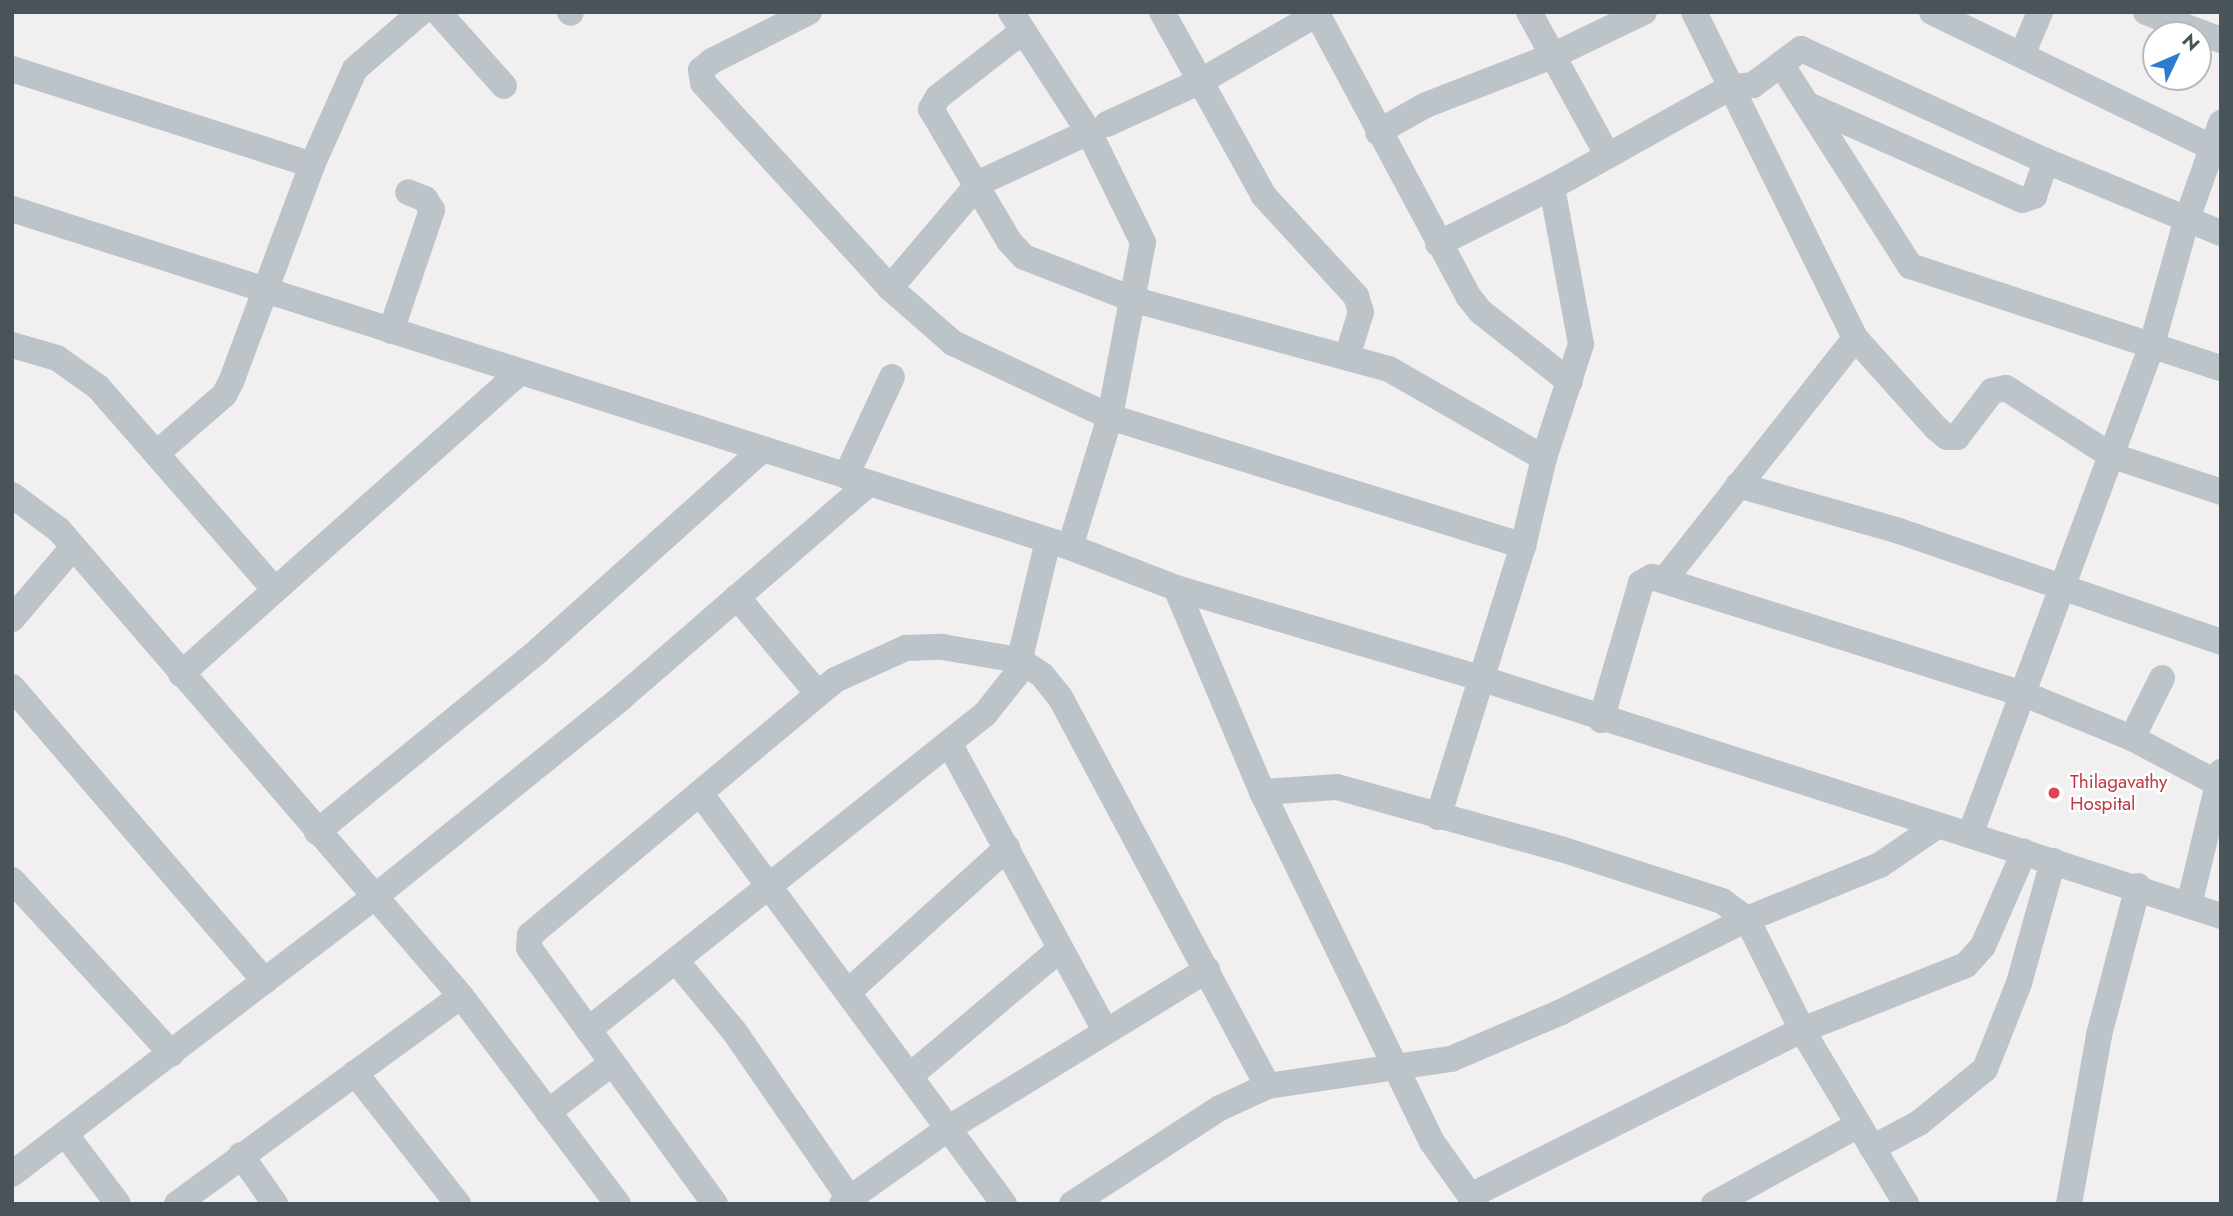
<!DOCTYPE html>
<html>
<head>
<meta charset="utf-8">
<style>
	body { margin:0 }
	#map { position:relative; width:2233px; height:1216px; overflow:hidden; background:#f1efef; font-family:Jost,sans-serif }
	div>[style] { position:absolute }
	.minor>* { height:26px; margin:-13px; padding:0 13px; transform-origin:13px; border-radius:13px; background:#bcc4ca }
	.dots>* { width:19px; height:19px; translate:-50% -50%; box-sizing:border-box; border:4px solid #fff; border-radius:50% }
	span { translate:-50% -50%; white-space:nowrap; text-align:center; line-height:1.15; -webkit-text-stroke:5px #fff; paint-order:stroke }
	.health-label { font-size:19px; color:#be3a42 }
	.left { translate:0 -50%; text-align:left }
	.frame { position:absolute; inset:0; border:14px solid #49535a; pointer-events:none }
	.north { position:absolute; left:2142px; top:21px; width:70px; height:70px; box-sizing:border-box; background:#fff; border:2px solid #b6babd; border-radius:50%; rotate:46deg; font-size:19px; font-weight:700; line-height:28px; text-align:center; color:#49535a }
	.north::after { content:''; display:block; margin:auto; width:24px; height:32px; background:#2b7ecf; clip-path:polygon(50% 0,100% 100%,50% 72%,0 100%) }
</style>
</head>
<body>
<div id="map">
	<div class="minor">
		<div style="left:438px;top:12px;width:99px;rotate:48.3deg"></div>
		<div style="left:570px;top:12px;width:1px;rotate:45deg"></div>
		<div style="left:809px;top:12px;width:109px;rotate:153.2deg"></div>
		<div style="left:712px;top:61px;width:14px;rotate:141deg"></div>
		<div style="left:701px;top:70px;width:13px;rotate:81deg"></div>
		<div style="left:703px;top:83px;width:277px;rotate:47.6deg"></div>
		<div style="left:890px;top:288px;width:84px;rotate:41.1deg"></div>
		<div style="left:953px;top:343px;width:174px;rotate:25.2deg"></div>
		<div style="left:1110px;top:417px;width:433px;rotate:17.3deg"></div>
		<div style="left:1523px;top:546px;width:90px;rotate:-76.6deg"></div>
		<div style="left:1544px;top:458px;width:120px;rotate:-72deg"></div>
		<div style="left:1581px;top:344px;width:160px;rotate:-100.5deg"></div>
		<div style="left:1552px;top:187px;width:205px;rotate:-29.2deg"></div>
		<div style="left:1731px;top:87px;width:22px;rotate:-5deg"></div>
		<div style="left:1753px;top:85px;width:60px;rotate:-36.9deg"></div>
		<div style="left:1801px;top:49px;width:269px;rotate:24.6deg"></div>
		<div style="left:2046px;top:161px;width:189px;rotate:22.4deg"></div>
		<div style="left:1011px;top:12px;width:143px;rotate:57deg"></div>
		<div style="left:1089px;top:132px;width:123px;rotate:63.9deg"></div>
		<div style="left:1143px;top:242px;width:178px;rotate:100.7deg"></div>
		<div style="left:1110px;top:417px;width:136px;rotate:107.1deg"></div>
		<div style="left:1162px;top:12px;width:210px;rotate:61deg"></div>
		<div style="left:1264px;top:196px;width:136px;rotate:47.4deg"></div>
		<div style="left:1356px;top:296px;width:17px;rotate:73deg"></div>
		<div style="left:1361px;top:312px;width:47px;rotate:107.3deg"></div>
		<div style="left:1316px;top:12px;width:322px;rotate:61.8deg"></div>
		<div style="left:1468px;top:296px;width:21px;rotate:51deg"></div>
		<div style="left:1481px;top:312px;width:113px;rotate:38.2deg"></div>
		<div style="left:1529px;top:12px;width:164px;rotate:61.3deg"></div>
		<div style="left:1694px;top:12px;width:364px;rotate:63.7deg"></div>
		<div style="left:1855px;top:338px;width:121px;rotate:48deg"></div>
		<div style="left:1936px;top:428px;width:14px;rotate:39deg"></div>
		<div style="left:1947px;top:437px;width:10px"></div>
		<div style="left:1957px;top:437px;width:58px;rotate:-52.7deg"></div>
		<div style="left:1992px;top:391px;width:14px;rotate:-12deg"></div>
		<div style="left:2006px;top:388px;width:124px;rotate:32.8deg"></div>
		<div style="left:2110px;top:455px;width:117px;rotate:18.4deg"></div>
		<div style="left:1932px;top:12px;width:310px;rotate:25.8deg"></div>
		<div style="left:2146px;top:12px;width:80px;rotate:20.5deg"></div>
		<div style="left:1023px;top:31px;width:108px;rotate:142.2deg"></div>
		<div style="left:938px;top:97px;width:14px;rotate:120deg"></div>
		<div style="left:931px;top:109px;width:153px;rotate:59.4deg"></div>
		<div style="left:1009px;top:241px;width:22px;rotate:47deg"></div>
		<div style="left:1024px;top:257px;width:119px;rotate:21.2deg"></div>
		<div style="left:1135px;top:300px;width:263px;rotate:15.2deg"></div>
		<div style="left:1389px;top:369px;width:179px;rotate:29.9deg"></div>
		<div style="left:2022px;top:55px;width:47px;rotate:-67.3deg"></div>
		<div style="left:1781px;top:64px;width:240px;rotate:57.4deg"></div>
		<div style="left:1910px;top:266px;width:327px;rotate:18.2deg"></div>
		<div style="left:12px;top:69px;width:315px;rotate:17.7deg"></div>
		<div style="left:1808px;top:105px;width:234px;rotate:23.9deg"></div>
		<div style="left:2022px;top:200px;width:13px;rotate:-18deg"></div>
		<div style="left:2034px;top:196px;width:37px;rotate:-71deg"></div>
		<div style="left:1107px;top:124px;width:106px;rotate:-24.6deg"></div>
		<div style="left:1203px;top:80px;width:132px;rotate:-30.1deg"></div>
		<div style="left:1378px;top:132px;width:55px;rotate:-29.4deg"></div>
		<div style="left:1426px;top:105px;width:133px;rotate:-21.2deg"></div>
		<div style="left:1550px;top:57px;width:104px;rotate:-25.6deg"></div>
		<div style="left:12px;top:209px;width:1111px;rotate:17.72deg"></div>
		<div style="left:1070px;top:547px;width:114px;rotate:21.1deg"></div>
		<div style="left:1176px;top:588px;width:320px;rotate:16.5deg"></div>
		<div style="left:1483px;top:679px;width:775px;rotate:17.8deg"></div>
		<div style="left:1438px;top:244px;width:127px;rotate:-26.6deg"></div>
		<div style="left:890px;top:288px;width:138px;rotate:-49.7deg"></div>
		<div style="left:979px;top:183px;width:121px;rotate:-24.9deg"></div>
		<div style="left:391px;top:331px;width:128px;rotate:-71.3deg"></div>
		<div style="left:432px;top:210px;width:13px;rotate:-122deg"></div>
		<div style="left:425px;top:199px;width:18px;rotate:-158deg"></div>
		<div style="left:12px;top:345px;width:47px;rotate:16.1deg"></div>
		<div style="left:57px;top:358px;width:50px;rotate:35.3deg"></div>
		<div style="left:98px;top:387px;width:269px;rotate:48.9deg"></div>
		<div style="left:157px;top:453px;width:89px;rotate:-40.9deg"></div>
		<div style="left:224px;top:395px;width:15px;rotate:-62deg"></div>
		<div style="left:231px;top:382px;width:232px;rotate:-69.5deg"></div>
		<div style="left:312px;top:165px;width:105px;rotate:-65.9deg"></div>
		<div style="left:355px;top:69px;width:87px;rotate:-40.8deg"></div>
		<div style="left:846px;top:476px;width:109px;rotate:-65.1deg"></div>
		<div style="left:1738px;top:485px;width:167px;rotate:15.9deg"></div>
		<div style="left:1899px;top:531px;width:341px;rotate:19deg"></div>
		<div style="left:12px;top:495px;width:59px;rotate:36.7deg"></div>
		<div style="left:59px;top:530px;width:615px;rotate:49.22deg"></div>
		<div style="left:461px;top:996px;width:352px;rotate:143.8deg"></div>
		<div style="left:1665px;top:579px;width:307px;rotate:-51.7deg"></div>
		<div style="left:1176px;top:588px;width:221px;rotate:67.1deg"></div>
		<div style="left:1262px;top:792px;width:389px;rotate:64.1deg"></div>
		<div style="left:1432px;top:1142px;width:76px;rotate:54.6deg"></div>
		<div style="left:737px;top:597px;width:126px;rotate:50.1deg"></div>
		<div style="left:12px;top:619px;width:94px;rotate:-49.7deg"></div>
		<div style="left:181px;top:674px;width:454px;rotate:-41.7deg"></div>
		<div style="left:12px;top:687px;width:388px;rotate:49.3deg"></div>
		<div style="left:1601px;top:720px;width:143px;rotate:-73.7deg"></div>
		<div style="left:1641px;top:583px;width:13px;rotate:-29deg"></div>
		<div style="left:1652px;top:577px;width:390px;rotate:17.5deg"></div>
		<div style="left:2024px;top:694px;width:117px;rotate:22.2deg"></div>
		<div style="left:2132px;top:738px;width:96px;rotate:27.9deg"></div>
		<div style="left:2132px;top:738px;width:67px;rotate:-63.4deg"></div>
		<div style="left:949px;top:743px;width:327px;rotate:61.5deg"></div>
		<div style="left:1262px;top:792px;width:75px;rotate:-3.8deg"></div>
		<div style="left:1337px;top:787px;width:232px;rotate:15.5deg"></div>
		<div style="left:1561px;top:849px;width:169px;rotate:17.9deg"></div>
		<div style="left:1722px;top:901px;width:31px;rotate:36deg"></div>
		<div style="left:1747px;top:919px;width:124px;rotate:63.6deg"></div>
		<div style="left:1802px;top:1030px;width:203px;rotate:59.1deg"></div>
		<div style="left:700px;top:793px;width:511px;rotate:53.51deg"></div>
		<div style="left:1438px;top:817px;width:284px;rotate:-72.6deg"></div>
		<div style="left:317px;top:832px;width:287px;rotate:-39.3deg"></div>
		<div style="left:539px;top:650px;width:300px;rotate:-41.9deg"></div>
		<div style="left:1970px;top:835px;width:520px;rotate:-69.61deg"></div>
		<div style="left:2151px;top:348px;width:131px;rotate:-74.5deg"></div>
		<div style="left:2186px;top:222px;width:105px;rotate:-70.5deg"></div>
		<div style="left:12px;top:880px;width:236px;rotate:47.4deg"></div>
		<div style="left:2189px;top:905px;width:137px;rotate:-76.5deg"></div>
		<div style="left:676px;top:961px;width:91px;rotate:50.4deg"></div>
		<div style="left:734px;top:1031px;width:204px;rotate:55.4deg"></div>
		<div style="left:848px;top:992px;width:215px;rotate:-42.2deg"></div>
		<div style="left:461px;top:996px;width:261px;rotate:53deg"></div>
		<div style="left:588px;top:1030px;width:507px;rotate:-38.52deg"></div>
		<div style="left:985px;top:714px;width:50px;rotate:-51.5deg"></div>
		<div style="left:1016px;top:675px;width:138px;rotate:-76.6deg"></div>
		<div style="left:355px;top:1073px;width:167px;rotate:51.8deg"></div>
		<div style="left:911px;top:1075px;width:194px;rotate:-40.2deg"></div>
		<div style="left:548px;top:1112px;width:81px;rotate:-37.4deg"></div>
		<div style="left:66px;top:1135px;width:86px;rotate:53deg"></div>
		<div style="left:1872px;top:1148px;width:53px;rotate:-28deg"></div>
		<div style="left:1919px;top:1123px;width:85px;rotate:-39.3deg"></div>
		<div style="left:1985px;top:1069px;width:92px;rotate:-68.4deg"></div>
		<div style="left:2019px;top:983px;width:127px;rotate:-74.4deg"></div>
		<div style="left:241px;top:1155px;width:60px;rotate:55.2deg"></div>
		<div style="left:12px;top:1174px;width:458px;rotate:-37.4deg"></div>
		<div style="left:376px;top:896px;width:315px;rotate:-38.9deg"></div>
		<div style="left:621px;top:698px;width:327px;rotate:-40.9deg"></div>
		<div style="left:1470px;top:1196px;width:371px;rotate:-26.6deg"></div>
		<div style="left:1802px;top:1030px;width:176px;rotate:-21.6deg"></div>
		<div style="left:1966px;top:965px;width:25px;rotate:-48deg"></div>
		<div style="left:1983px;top:946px;width:103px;rotate:-66.4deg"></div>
		<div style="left:715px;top:1204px;width:316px;rotate:-126deg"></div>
		<div style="left:529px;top:948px;width:13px;rotate:-86deg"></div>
		<div style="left:530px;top:935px;width:398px;rotate:-39.9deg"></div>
		<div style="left:835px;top:680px;width:78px;rotate:-24.3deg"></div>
		<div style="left:906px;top:648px;width:36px;rotate:-2deg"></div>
		<div style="left:942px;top:647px;width:78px;rotate:9.6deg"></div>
		<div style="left:1019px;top:660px;width:27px;rotate:33deg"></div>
		<div style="left:1042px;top:675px;width:28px;rotate:51deg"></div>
		<div style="left:1060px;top:697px;width:441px;rotate:61.9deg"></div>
		<div style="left:842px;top:1204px;width:131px;rotate:-35.4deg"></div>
		<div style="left:949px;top:1128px;width:303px;rotate:-31.5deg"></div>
		<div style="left:1072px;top:1204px;width:176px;rotate:-33deg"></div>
		<div style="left:1220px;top:1108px;width:53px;rotate:-24.6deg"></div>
		<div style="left:1268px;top:1086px;width:185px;rotate:-8.4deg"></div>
		<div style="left:1451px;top:1059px;width:120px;rotate:-23.1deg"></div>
		<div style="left:1561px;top:1012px;width:208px;rotate:-26.6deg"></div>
		<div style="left:1747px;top:919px;width:144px;rotate:-22.1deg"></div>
		<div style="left:1880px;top:865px;width:69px;rotate:-34.4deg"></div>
		<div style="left:1714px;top:1204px;width:164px;rotate:-28.7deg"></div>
		<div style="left:2069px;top:1204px;width:172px;rotate:-79.9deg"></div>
		<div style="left:2099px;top:1035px;width:154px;rotate:-75.3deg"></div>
	</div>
	<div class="dots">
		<div style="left:2054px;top:793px;background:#e0444e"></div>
	</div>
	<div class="health-label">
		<span class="left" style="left:2070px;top:793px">Thilagavathy<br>Hospital</span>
	</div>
	<div class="frame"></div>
	<div class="north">N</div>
</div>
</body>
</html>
